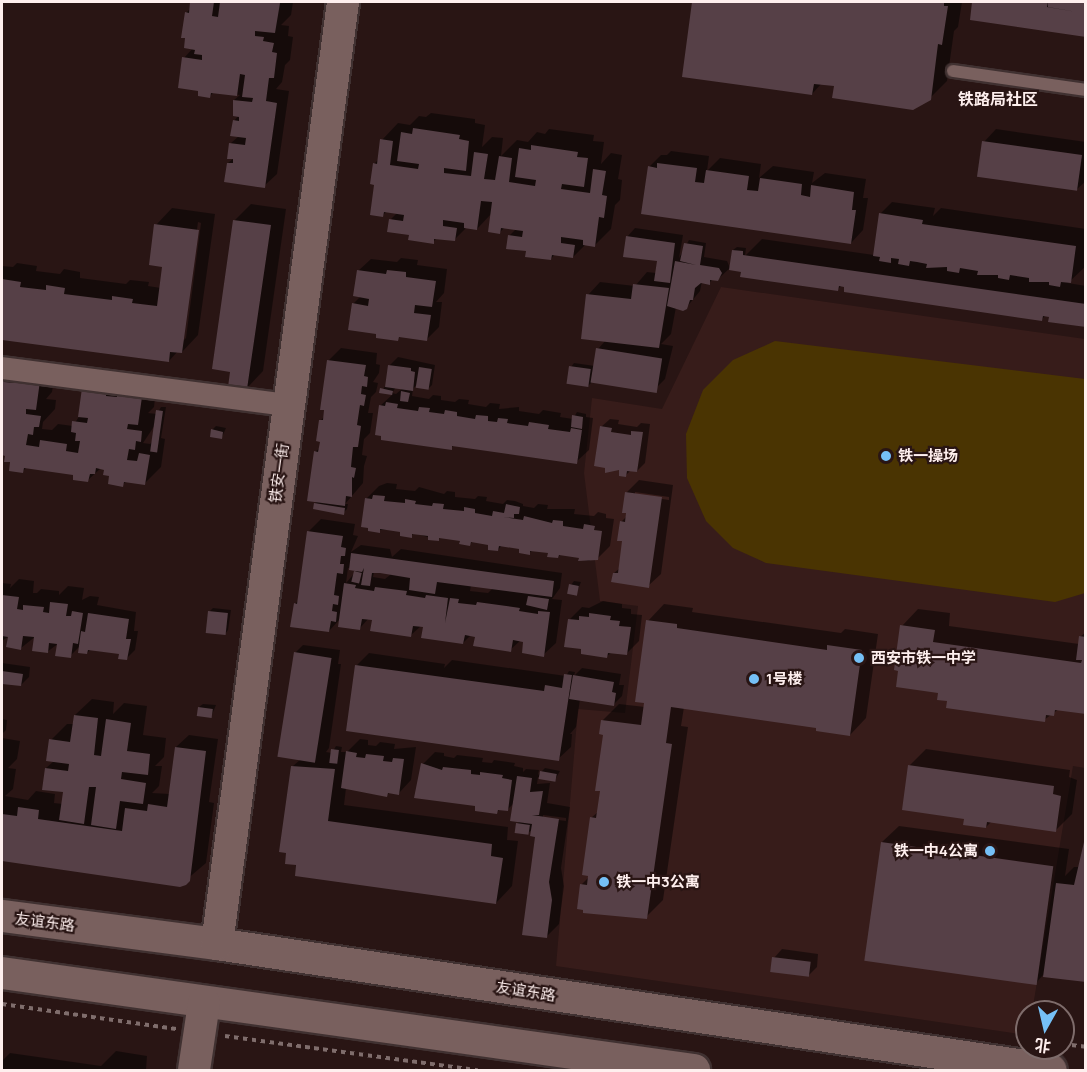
<!DOCTYPE html>
<html>
<head>
<meta charset="utf-8">
<style>
	body { margin:0 }
	#map { position:relative; width:1087px; height:1072px; overflow:hidden; background:#291514; font-family:Manrope,"Noto Sans SC",sans-serif }
	div>[style] { position:absolute }
	.built>* { inset:0; background:#371c1a }
	.green>* { inset:0; background:#4a3402 }
	.shadow>* { inset:0; background:#0007 }
	.building>* { inset:0; background:#564047; transform-origin:0 0 }
	.path>* { height:4px; margin-top:-2px; transform-origin:0; background:repeating-linear-gradient(90deg,#7f6d6c 0 4.5px,transparent 0 9px) }
	.roads { filter:drop-shadow(2px 0 #403131) drop-shadow(-2px 0 #403131) drop-shadow(0 2px #403131) drop-shadow(0 -2px #403131) }
	.lane>* { height:12px; margin:-6px; padding:0 6px; transform-origin:6px; border-radius:6px; background:#79605e }
	.street>* { height:22px; margin:-11px; padding:0 11px; transform-origin:11px; border-radius:11px; background:#79605e }
	.secondary>* { height:32px; margin:-16px; padding:0 16px; transform-origin:16px; border-radius:16px; background:#79605e }
	.dots>* { width:16px; height:16px; translate:-50% -50%; box-sizing:border-box; border:3px solid #291514; border-radius:50% }
	span { translate:-50% -50%; white-space:nowrap; text-align:center; line-height:1.15; -webkit-text-stroke:4.5px #291514; paint-order:stroke }
	.poi-label { font-size:15px; color:#feefee; font-weight:700 }
	.left { translate:0 -50%; text-align:left }
	.right { translate:-100% -50%; text-align:right }
	.street-label { font-size:15px; color:#feefee }
	.neighbourhood-label { font-size:16px; color:#feefee; font-weight:700 }
	.frame { position:absolute; inset:0; border:3px solid #feefee; pointer-events:none }
	.north { position:absolute; left:1015px; top:1000px; width:60px; height:60px; box-sizing:border-box; background:#291514; border:2px solid #7e6c6b; border-radius:50%; rotate:188deg; font-size:16px; font-weight:700; line-height:24px; text-align:center; color:#feefee }
	.north::after { content:''; display:block; margin:auto; width:21px; height:27px; background:#75c0f6; clip-path:polygon(50% 0,100% 100%,50% 72%,0 100%) }
</style>
</head>
<body>
<div id="map">
	<div class="built">
		<div style="clip-path:polygon(721px 287px,1085px 339px,1085px 768px,1073px 766px,1032px 1012px,1027px 1012px,1027px 1035px,556px 966px,578px 709px,625px 713px,638px 606px,600px 601px,584px 473px,592px 398px,662px 409px)"></div>
	</div>
	<div class="green">
		<div style="clip-path:polygon(775px 341px,1085px 379px,1085px 593px,1055px 602px,766px 563px,733px 548px,706px 521px,687px 478px,686px 434px,703px 390px,733px 360px)"></div>
	</div>
	<div class="shadow">
		<div style="clip-path:polygon(192px 2px,293px 2px,291px 15px,281px 25px,289px 26px,288px 36px,293px 37px,290px 60px,285px 65px,282px 82px,276px 89px,289px 91px,277px 174px,264px 186px,228px 163px,234px 158px,231px 143px,239px 136px,234px 121px,239px 115px,234px 100px,240px 95px,214px 92px,210px 96px,200px 89px,184px 58px,193px 48px,186px 13px,191px 8px)"></div>
		<div style="clip-path:polygon(694px 2px,962px 2px,958px 27px,954px 31px,947px 81px,930px 98px,822px 83px,812px 94px,683px 76px)"></div>
		<div style="clip-path:polygon(974px 2px,1086px 2px,1086px 36px,972px 19px)"></div>
		<div style="clip-path:polygon(431px 113px,475px 119px,475px 123px,485px 125px,482px 147px,492px 137px,503px 138px,501px 156px,517px 140px,528px 142px,537px 132px,545px 134px,549px 129px,594px 135px,593px 141px,604px 142px,601px 164px,611px 153px,622px 155px,618px 179px,622px 180px,620px 200px,615px 205px,611px 229px,595px 245px,586px 244px,573px 257px,555px 254px,551px 259px,528px 250px,509px 236px,516px 229px,505px 227px,500px 232px,492px 213px,477px 229px,467px 227px,454px 240px,437px 238px,433px 242px,411px 234px,391px 219px,398px 212px,387px 211px,383px 215px,374px 164px,379px 159px,382px 140px,398px 123px,410px 125px,419px 116px,426px 117px)"></div>
		<div style="clip-path:polygon(996px 129px,1086px 142px,1086px 181px,1076px 190px,984px 142px)"></div>
		<div style="clip-path:polygon(671px 151px,709px 156px,707px 171px,720px 158px,761px 164px,759px 178px,773px 166px,814px 172px,812px 183px,825px 173px,866px 179px,863px 198px,868px 198px,863px 230px,851px 243px,649px 167px,661px 155px,667px 155px)"></div>
		<div style="clip-path:polygon(892px 202px,935px 208px,933px 216px,941px 208px,1086px 229px,1086px 266px,1068px 283px,1086px 286px,1086px 326px,1050px 315px,1046px 315px,1042px 319px,846px 285px,842px 285px,837px 290px,744px 266px,733px 250px,737px 247px,746px 248px,745px 256px,762px 239px,874px 255px,880px 214px)"></div>
		<div style="clip-path:polygon(251px 204px,286px 209px,263px 371px,247px 388px,235px 220px)"></div>
		<div style="clip-path:polygon(evenodd,172px 208px,215px 214px,198px 335px,182px 352px,178px 351px,169px 361px,2px 338px,2px 266px,13px 267px,17px 263px,37px 266px,36px 271px,60px 274px,64px 269px,80px 272px,80px 278px,126px 284px,130px 280px,149px 282px,148px 286px,161px 288px,164px 265px,156px 225px,172px 208px,198px 222px,201px 223px,186px 338px,182px 342px,198px 222px)"></div>
		<div style="clip-path:polygon(635px 228px,683px 235px,679px 258px,689px 240px,706px 243px,704px 257px,727px 261px,730px 268px,717px 280px,713px 279px,709px 283px,702px 281px,700px 291px,686px 308px,676px 307px,671px 334px,661px 344px,673px 346px,665px 379px,653px 391px,592px 382px,588px 386px,571px 367px,574px 363px,595px 366px,598px 349px,606px 340px,588px 295px,600px 282px,635px 286px,647px 272px,656px 273px,658px 260px,627px 237px)"></div>
		<div style="clip-path:polygon(401px 258px,418px 260px,417px 265px,447px 269px,444px 293px,436px 302px,442px 302px,439px 327px,427px 339px,401px 335px,398px 339px,378px 332px,353px 304px,361px 296px,358px 271px,371px 259px,397px 262px)"></div>
		<div style="clip-path:polygon(341px 348px,377px 353px,376px 364px,380px 365px,379px 373px,373px 382px,378px 383px,376px 392px,371px 397px,368px 413px,373px 413px,370px 433px,364px 439px,362px 455px,367px 456px,364px 466px,363px 483px,345px 504px,348px 504px,347px 509px,343px 513px,315px 503px,318px 501px,315px 452px,321px 447px,320px 421px,325px 416px,329px 360px)"></div>
		<div style="clip-path:polygon(evenodd,398px 357px,435px 365px,432px 385px,428px 389px,418px 383px,413px 389px,412px 396px,429px 399px,433px 395px,441px 396px,441px 400px,455px 402px,459px 399px,469px 400px,468px 404px,486px 407px,490px 403px,500px 404px,499px 409px,519px 407px,519px 411px,539px 414px,543px 410px,561px 413px,560px 417px,573px 419px,577px 412px,586px 414px,586px 417px,593px 418px,589px 450px,576px 462px,454px 445px,451px 448px,380px 406px,393px 394px,381px 392px,386px 385px,390px 365px,398px 357px,396px 387px,403px 388px,396px 394px,392px 393px,396px 387px)"></div>
		<div style="clip-path:polygon(evenodd,2px 358px,56px 365px,52px 392px,46px 399px,56px 400px,55px 409px,43px 422px,42px 429px,52px 430px,58px 424px,73px 426px,80px 415px,84px 389px,157px 381px,154px 407px,148px 413px,157px 414px,161px 407px,166px 407px,161px 438px,165px 439px,161px 467px,145px 483px,127px 481px,122px 485px,106px 468px,101px 468px,88px 480px,75px 473px,27px 467px,23px 471px,7px 454px,2px 454px,2px 358px,155px 425px,153px 441px,150px 444px,143px 443px,155px 425px)"></div>
		<div style="clip-path:polygon(610px 419px,619px 420px,618px 424px,637px 427px,641px 423px,650px 424px,645px 463px,637px 471px,631px 470px,626px 475px,601px 427px)"></div>
		<div style="clip-path:polygon(216px 426px,226px 428px,222px 437px,212px 430px)"></div>
		<div style="clip-path:polygon(evenodd,639px 480px,673px 485px,661px 574px,648px 586px,614px 573px,620px 568px,624px 540px,621px 522px,627px 516px,626px 493px,639px 480px,635px 492px,669px 497px,669px 500px,635px 495px,635px 492px)"></div>
		<div style="clip-path:polygon(387px 483px,397px 484px,396px 489px,415px 491px,419px 487px,444px 494px,447px 491px,455px 492px,455px 497px,475px 499px,478px 496px,487px 497px,486px 501px,503px 504px,507px 500px,515px 501px,523px 504px,523px 506px,534px 508px,538px 504px,548px 505px,547px 509px,575px 509px,574px 514px,594px 516px,598px 512px,606px 514px,606px 518px,614px 519px,610px 546px,597px 559px,592px 558px,589px 561px,580px 560px,581px 556px,561px 554px,558px 557px,550px 552px,533px 550px,529px 553px,521px 548px,502px 545px,498px 550px,490px 544px,473px 541px,470px 544px,461px 539px,441px 536px,438px 540px,414px 533px,411px 536px,402px 530px,370px 530px,366px 499px,379px 486px)"></div>
		<div style="clip-path:polygon(evenodd,321px 519px,355px 524px,353px 535px,358px 536px,351px 552px,361px 545px,390px 549px,392px 557px,401px 549px,562px 573px,560px 588px,552px 599px,562px 600px,556px 643px,543px 655px,525px 640px,521px 640px,510px 650px,476px 635px,471px 635px,463px 643px,424px 626px,421px 626px,411px 635px,369px 618px,360px 628px,340px 619px,329px 631px,295px 604px,299px 600px,309px 531px,321px 519px,348px 568px,358px 569px,346px 583px,348px 568px,321px 519px,391px 569px,390px 575px,385px 579px,373px 577px,374px 572px,391px 569px,321px 519px,471px 585px,493px 588px,488px 593px,470px 591px,471px 585px)"></div>
		<div style="clip-path:polygon(19px 579px,34px 581px,33px 593px,37px 593px,41px 589px,59px 591px,59px 595px,68px 586px,84px 588px,82px 600px,90px 596px,99px 597px,97px 605px,136px 612px,134px 631px,138px 631px,135px 650px,127px 658px,121px 653px,91px 649px,87px 653px,80px 646px,70px 656px,59px 643px,47px 652px,36px 636px,21px 648px,9px 636px,2px 641px,2px 583px,11px 584px,10px 588px)"></div>
		<div style="clip-path:polygon(574px 581px,581px 582px,576px 594px,571px 585px)"></div>
		<div style="clip-path:polygon(603px 601px,622px 604px,622px 608px,631px 609px,631px 614px,642px 615px,639px 641px,626px 654px,612px 652px,607px 656px,569px 620px,582px 607px,589px 608px)"></div>
		<div style="clip-path:polygon(664px 604px,693px 608px,692px 612px,841px 633px,845px 629px,878px 634px,866px 718px,850px 735px,818px 727px,684px 707px,681px 726px,688px 727px,663px 900px,646px 917px,584px 912px,581px 885px,589px 877px,591px 818px,599px 811px,605px 733px,603px 720px,619px 704px,645px 707px,648px 621px)"></div>
		<div style="clip-path:polygon(213px 608px,231px 610px,228px 630px,225px 634px,210px 611px)"></div>
		<div style="clip-path:polygon(918px 609px,950px 613px,949px 626px,1079px 644px,1080px 637px,1086px 632px,1086px 713px,1059px 709px,1044px 720px,949px 700px,939px 692px,902px 626px)"></div>
		<div style="clip-path:polygon(303px 645px,340px 650px,338px 664px,341px 664px,329px 748px,326px 752px,332px 753px,336px 746px,342px 747px,341px 752px,347px 752px,360px 739px,368px 740px,368px 745px,376px 746px,380px 742px,395px 744px,394px 749px,416px 747px,411px 780px,399px 793px,390px 792px,387px 795px,346px 788px,344px 805px,508px 827px,507px 840px,518px 841px,512px 886px,496px 903px,296px 875px,293px 766px,301px 759px,295px 653px)"></div>
		<div style="clip-path:polygon(369px 653px,445px 664px,444px 668px,452px 660px,566px 676px,569px 671px,575px 672px,574px 676px,582px 668px,621px 674px,619px 685px,624px 685px,622px 696px,614px 704px,580px 699px,576px 727px,570px 734px,572px 734px,571px 747px,558px 759px,357px 665px)"></div>
		<div style="clip-path:polygon(2px 663px,30px 667px,29px 677px,21px 685px,2px 682px)"></div>
		<div style="clip-path:polygon(92px 699px,114px 702px,113px 714px,124px 703px,147px 706px,143px 735px,166px 738px,164px 757px,155px 766px,162px 766px,159px 786px,152px 793px,170px 794px,176px 747px,189px 735px,218px 739px,209px 802px,214px 803px,206px 863px,179px 886px,2px 860px,2px 738px,20px 741px,17px 759px,8px 768px,16px 769px,13px 789px,5px 796px,28px 800px,36px 791px,55px 794px,54px 803px,63px 804px,64px 791px,46px 768px,54px 761px,51px 740px,67px 724px,74px 724px,75px 715px)"></div>
		<div style="clip-path:polygon(203px 704px,216px 705px,211px 717px,199px 707px)"></div>
		<div style="clip-path:polygon(2px 719px,7px 720px,6px 730px,2px 734px)"></div>
		<div style="clip-path:polygon(926px 749px,1070px 770px,1069px 777px,1077px 780px,1072px 814px,1056px 830px,992px 821px,986px 827px,965px 817px,909px 766px)"></div>
		<div style="clip-path:polygon(evenodd,435px 752px,444px 753px,444px 756px,454px 758px,457px 755px,483px 758px,482px 762px,492px 763px,494px 760px,515px 763px,514px 766px,523px 768px,523px 772px,526px 769px,539px 770px,538px 775px,545px 768px,560px 771px,555px 780px,538px 777px,537px 784px,550px 783px,547px 803px,570px 807px,561px 868px,564px 886px,559px 924px,546px 937px,537px 835px,533px 829px,528px 833px,517px 824px,520px 821px,515px 802px,507px 810px,500px 809px,497px 812px,477px 804px,423px 764px,435px 752px,543px 815px,566px 818px,566px 821px,543px 818px,543px 815px)"></div>
		<div style="clip-path:polygon(899px 826px,1069px 849px,1065px 876px,1074px 867px,1078px 867px,1083px 859px,1086px 843px,1086px 981px,1043px 975px,1036px 983px,882px 842px)"></div>
		<div style="clip-path:polygon(782px 949px,818px 954px,817px 967px,809px 975px,774px 958px)"></div>
		<div style="clip-path:polygon(116px 1051px,147px 1056px,146px 1070px,2px 1070px,2px 1061px,10px 1053px,101px 1066px)"></div>
	</div>
	<div class="building">
		<div style="clip-path:polygon(190px 2px,214px 2px,212px 16px,218px 17px,220px 2px,280px 3px,275px 33px,255px 31px,255px 36px,264px 37px,263px 41px,274px 43px,272px 52px,277px 53px,274px 78px,269px 78px,266px 101px,277px 103px,265px 188px,224px 182px,227px 163px,233px 163px,233px 159px,227px 159px,229px 143px,245px 145px,246px 138px,230px 136px,233px 120px,239px 121px,239px 117px,233px 116px,233px 100px,252px 102px,253px 98px,242px 97px,245px 75px,240px 74px,237px 96px,211px 93px,210px 98px,198px 96px,198px 91px,178px 88px,182px 57px,202px 60px,202px 55px,194px 54px,195px 50px,184px 48px,185px 38px,181px 38px,185px 12px,189px 13px)"></div>
		<div style="clip-path:polygon(692px 2px,944px 2px,944px 6px,948px 6px,942px 45px,938px 44px,931px 100px,913px 110px,832px 98px,834px 86px,814px 84px,812px 95px,682px 77px)"></div>
		<div style="clip-path:polygon(972px 2px,1048px 2px,1047px 7px,1077px 12px,1048px 7px,1048px 2px,1086px 2px,1086px 37px,970px 20px)"></div>
		<div style="clip-path:polygon(413px 128px,460px 135px,459px 139px,469px 141px,466px 171px,444px 168px,444px 173px,471px 176px,474px 152px,488px 154px,484px 179px,495px 180px,499px 156px,512px 158px,509px 182px,535px 186px,536px 180px,515px 177px,519px 148px,531px 150px,531px 145px,578px 152px,577px 157px,588px 158px,584px 187px,562px 184px,561px 189px,590px 193px,593px 169px,606px 171px,602px 195px,607px 196px,604px 218px,599px 217px,595px 247px,583px 245px,583px 240px,561px 237px,561px 243px,575px 245px,573px 258px,552px 255px,551px 260px,525px 257px,526px 251px,506px 249px,508px 235px,522px 237px,523px 231px,501px 228px,500px 234px,488px 232px,492px 202px,481px 201px,477px 230px,464px 228px,464px 223px,443px 220px,443px 226px,457px 228px,455px 241px,434px 239px,434px 244px,408px 240px,409px 235px,387px 232px,389px 219px,403px 221px,404px 215px,384px 212px,383px 217px,370px 215px,374px 185px,370px 184px,373px 163px,377px 164px,380px 139px,393px 141px,390px 165px,418px 169px,419px 164px,397px 161px,401px 132px,412px 134px)"></div>
		<div style="left:982px;top:141px;width:101px;height:36px;rotate:8deg"></div>
		<div style="clip-path:polygon(657px 163px,697px 168px,695px 182px,704px 183px,706px 170px,749px 176px,747px 190px,758px 191px,760px 178px,802px 184px,801px 195px,810px 197px,811px 185px,854px 192px,852px 210px,856px 210px,851px 244px,641px 214px,648px 166px,657px 168px)"></div>
		<div style="clip-path:polygon(879px 213px,923px 220px,922px 224px,1076px 246px,1071px 283px,1061px 282px,1060px 287px,1049px 285px,1049px 282px,1029px 282px,1029px 278px,1010px 275px,1009px 280px,998px 278px,998px 275px,977px 275px,978px 271px,960px 268px,959px 273px,947px 271px,947px 267px,926px 268px,927px 264px,917px 262px,910px 261px,909px 266px,898px 264px,899px 259px,891px 258px,891px 263px,879px 261px,880px 257px,873px 256px)"></div>
		<div style="clip-path:polygon(233px 220px,271px 225px,247px 389px,228px 387px,230px 372px,212px 369px)"></div>
		<div style="clip-path:polygon(154px 224px,199px 230px,182px 353px,170px 352px,169px 362px,2px 340px,2px 279px,21px 282px,20px 287px,46px 290px,46px 285px,65px 288px,64px 294px,112px 300px,112px 296px,133px 299px,132px 303px,157px 306px,162px 267px,149px 265px)"></div>
		<div style="clip-path:polygon(626px 236px,675px 243px,670px 283px,654px 281px,657px 261px,623px 257px)"></div>
		<div style="clip-path:polygon(684px 243px,703px 246px,700px 265px,719px 268px,722px 273px,718px 281px,710px 280px,710px 285px,701px 283px,695px 288px,693px 300px,690px 300px,687px 309px,683px 311px,667px 306px,675px 261px,696px 265px,680px 261px)"></div>
		<div style="clip-path:polygon(732px 250px,743px 251px,743px 255px,1086px 304px,1086px 327px,1048px 322px,1049px 317px,1043px 316px,1042px 321px,844px 292px,844px 287px,839px 286px,838px 291px,740px 277px,741px 272px,729px 270px)"></div>
		<div style="clip-path:polygon(357px 270px,386px 274px,387px 270px,406px 272px,406px 277px,436px 281px,432px 307px,415px 305px,414px 313px,431px 315px,427px 341px,399px 337px,398px 341px,376px 338px,376px 334px,348px 330px,352px 303px,368px 306px,369px 299px,353px 296px)"></div>
		<div style="clip-path:polygon(633px 284px,669px 288px,659px 348px,581px 339px,586px 294px,631px 299px)"></div>
		<div style="left:596px;top:348px;width:67px;height:35px;rotate:9deg"></div>
		<div style="clip-path:polygon(327px 360px,366px 365px,364px 376px,368px 377px,367px 387px,362px 386px,361px 394px,366px 395px,364px 406px,360px 405px,357px 425px,361px 426px,358px 447px,353px 447px,351px 467px,356px 468px,354px 478px,352px 477px,352px 497px,346px 496px,345px 506px,307px 501px,314px 451px,318px 452px,320px 442px,316px 441px,319px 420px,323px 420px,324px 410px,320px 410px)"></div>
		<div style="clip-path:polygon(388px 365px,411px 368px,411px 371px,415px 372px,413px 391px,385px 387px)"></div>
		<div style="left:569px;top:366px;width:22px;height:18px;rotate:8deg"></div>
		<div style="left:419px;top:367px;width:13px;height:21px;rotate:9deg"></div>
		<div style="clip-path:polygon(2px 376px,5px 376px,4px 382px,15px 383px,16px 378px,40px 381px,36px 410px,26px 409px,26px 414px,41px 416px,39px 427px,34px 427px,33px 435px,28px 434px,26px 445px,39px 447px,40px 440px,67px 444px,66px 451px,78px 453px,80px 441px,75px 441px,76px 433px,71px 432px,72px 421px,87px 423px,88px 418px,78px 417px,82px 388px,106px 392px,106px 396px,117px 397px,117px 393px,142px 397px,138px 425px,128px 424px,127px 429px,142px 431px,141px 442px,136px 441px,135px 450px,129px 449px,127px 460px,137px 461px,139px 453px,150px 455px,145px 485px,124px 482px,123px 487px,108px 484px,109px 476px,103px 475px,104px 470px,96px 468px,95px 474px,90px 474px,88px 482px,73px 480px,73px 475px,24px 468px,23px 473px,9px 471px,10px 462px,4px 462px,5px 456px,2px 455px)"></div>
		<div style="clip-path:polygon(380px 388px,393px 391px,392px 395px,379px 393px)"></div>
		<div style="clip-path:polygon(401px 391px,410px 393px,408px 402px,400px 401px)"></div>
		<div style="clip-path:polygon(386px 402px,398px 404px,397px 408px,418px 411px,419px 407px,430px 408px,429px 412px,444px 414px,445px 410px,457px 412px,457px 416px,475px 419px,476px 415px,488px 416px,488px 421px,497px 422px,498px 418px,508px 419px,507px 423px,528px 426px,529px 422px,549px 425px,548px 429px,570px 432px,571px 428px,582px 430px,577px 464px,452px 446px,452px 450px,381px 440px,381px 436px,375px 435px,379px 405px,385px 406px)"></div>
		<div style="left:156px;top:410px;width:7px;height:42px;rotate:8deg"></div>
		<div style="clip-path:polygon(572px 415px,583px 417px,582px 429px,571px 427px)"></div>
		<div style="clip-path:polygon(600px 426px,612px 428px,611px 432px,631px 435px,631px 431px,643px 432px,637px 472px,627px 471px,626px 477px,619px 476px,619px 470px,605px 473px,605px 468px,594px 466px)"></div>
		<div style="clip-path:polygon(211px 429px,223px 432px,222px 439px,210px 437px)"></div>
		<div style="clip-path:polygon(625px 492px,662px 497px,649px 588px,611px 582px,613px 573px,618px 573px,622px 541px,617px 541px,620px 521px,625px 522px,626px 513px,622px 513px)"></div>
		<div style="clip-path:polygon(373px 495px,385px 496px,384px 501px,405px 503px,405px 499px,416px 501px,415px 504px,432px 506px,433px 503px,444px 504px,443px 509px,464px 511px,464px 507px,475px 509px,475px 513px,492px 516px,493px 511px,504px 513px,506px 504px,515px 506px,520px 507px,519px 514px,514px 514px,514px 518px,503px 517px,523px 520px,524px 516px,552px 523px,553px 520px,563px 521px,563px 526px,583px 529px,584px 524px,595px 526px,594px 530px,602px 531px,598px 560px,578px 561px,579px 558px,559px 555px,558px 558px,547px 557px,548px 553px,530px 551px,530px 555px,519px 553px,519px 549px,499px 546px,498px 551px,488px 550px,488px 545px,471px 542px,470px 546px,459px 544px,460px 541px,439px 538px,439px 541px,428px 540px,428px 536px,412px 534px,412px 538px,400px 536px,400px 532px,380px 529px,380px 533px,368px 531px,368px 528px,361px 527px,365px 498px,372px 499px)"></div>
		<div style="clip-path:polygon(314px 503px,345px 508px,344px 515px,313px 509px)"></div>
		<div style="clip-path:polygon(307px 531px,343px 536px,341px 547px,346px 548px,345px 556px,341px 556px,340px 564px,344px 564px,343px 574px,337px 573px,334px 595px,339px 596px,338px 605px,333px 604px,332px 611px,337px 612px,336px 622px,331px 621px,329px 632px,290px 627px,294px 603px,297px 604px)"></div>
		<div style="clip-path:polygon(351px 553px,554px 581px,552px 597px,437px 582px,435px 594px,409px 590px,410px 578px,380px 573px,372px 573px,370px 586px,361px 585px,364px 568px,362px 572px,349px 570px)"></div>
		<div style="left:354px;top:571px;width:8px;height:11px;rotate:14deg"></div>
		<div style="clip-path:polygon(344px 583px,356px 585px,355px 588px,374px 591px,375px 587px,407px 591px,406px 595px,425px 598px,426px 595px,448px 598px,445px 623px,450px 598px,459px 599px,458px 603px,476px 605px,477px 602px,520px 608px,519px 611px,538px 614px,538px 611px,550px 612px,544px 657px,522px 653px,523px 642px,513px 640px,511px 652px,473px 646px,475px 637px,465px 635px,463px 644px,421px 638px,423px 627px,413px 626px,411px 637px,370px 631px,372px 620px,362px 619px,360px 630px,338px 627px)"></div>
		<div style="left:569px;top:584px;width:10px;height:10px;rotate:11deg"></div>
		<div style="clip-path:polygon(2px 595px,19px 597px,17px 609px,23px 610px,23px 605px,44px 607px,43px 612px,49px 613px,50px 602px,68px 604px,66px 616px,71px 616px,72px 611px,83px 613px,78px 644px,73px 643px,71px 658px,55px 656px,57px 644px,49px 643px,48px 653px,32px 651px,34px 637px,23px 636px,21px 650px,6px 647px,8px 637px,2px 636px)"></div>
		<div style="clip-path:polygon(528px 596px,549px 599px,547px 610px,526px 605px)"></div>
		<div style="left:208px;top:611px;width:20px;height:22px;rotate:6deg"></div>
		<div style="clip-path:polygon(88px 613px,129px 619px,126px 639px,131px 639px,127px 660px,118px 659px,119px 654px,88px 650px,87px 654px,78px 653px,81px 631px,85px 632px)"></div>
		<div style="clip-path:polygon(589px 613px,611px 616px,610px 620px,620px 621px,619px 626px,631px 627px,627px 655px,608px 653px,607px 658px,581px 654px,581px 649px,564px 647px,568px 619px,579px 620px,579px 616px,589px 617px)"></div>
		<div style="clip-path:polygon(646px 620px,677px 624px,677px 628px,827px 650px,827px 645px,862px 650px,850px 736px,816px 731px,816px 728px,671px 707px,666px 743px,672px 744px,647px 919px,583px 913px,583px 910px,577px 909px,580px 884px,587px 885px,588px 876px,582px 875px,590px 817px,596px 818px,600px 791px,595px 791px,603px 735px,599px 734px,601px 720px,641px 725px,644px 703px,635px 702px)"></div>
		<div style="clip-path:polygon(900px 625px,935px 630px,933px 642px,1081px 663px,1082px 660px,1076px 660px,1079px 636px,1086px 637px,1086px 714px,1055px 710px,1054px 716px,1046px 715px,1045px 722px,946px 708px,947px 701px,937px 700px,938px 693px,896px 687px,898px 671px,894px 670px)"></div>
		<div style="left:294px;top:652px;width:38px;height:106px;rotate:9deg"></div>
		<div style="clip-path:polygon(355px 665px,544px 691px,545px 685px,562px 688px,564px 674px,572px 675px,559px 761px,346px 731px)"></div>
		<div style="clip-path:polygon(2px 671px,23px 674px,21px 686px,2px 684px)"></div>
		<div style="clip-path:polygon(573px 675px,614px 682px,612px 692px,616px 693px,614px 706px,569px 699px)"></div>
		<div style="left:198px;top:707px;width:15px;height:9px;rotate:8deg"></div>
		<div style="clip-path:polygon(74px 715px,98px 718px,94px 755px,101px 756px,106px 719px,131px 723px,127px 751px,150px 754px,148px 775px,122px 772px,121px 779px,146px 783px,143px 804px,120px 801px,116px 829px,91px 825px,96px 787px,89px 787px,84px 824px,59px 820px,63px 792px,42px 790px,45px 768px,68px 771px,69px 764px,46px 761px,49px 739px,70px 742px)"></div>
		<div style="clip-path:polygon(175px 747px,206px 751px,190px 881px,186px 885px,180px 887px,2px 861px,2px 814px,17px 816px,18px 807px,39px 810px,38px 819px,122px 831px,125px 808px,147px 811px,148px 804px,167px 807px)"></div>
		<div style="left:331px;top:749px;width:8px;height:14px;rotate:7deg"></div>
		<div style="clip-path:polygon(346px 751px,357px 753px,356px 757px,365px 758px,366px 754px,384px 756px,383px 761px,392px 762px,393px 758px,404px 759px,399px 795px,388px 793px,387px 797px,341px 788px)"></div>
		<div style="clip-path:polygon(421px 763px,442px 770px,443px 767px,471px 770px,471px 774px,480px 775px,480px 772px,503px 775px,502px 778px,512px 780px,508px 811px,498px 810px,497px 814px,475px 811px,475px 806px,414px 798px)"></div>
		<div style="clip-path:polygon(908px 765px,1054px 786px,1053px 794px,1061px 796px,1056px 832px,987px 822px,986px 828px,963px 825px,964px 819px,902px 810px)"></div>
		<div style="clip-path:polygon(291px 766px,335px 769px,328px 821px,492px 844px,491px 856px,503px 858px,496px 904px,295px 876px,296px 865px,285px 864px,286px 853px,279px 852px)"></div>
		<div style="left:540px;top:771px;width:17px;height:8px;rotate:10deg"></div>
		<div style="clip-path:polygon(517px 776px,532px 778px,530px 792px,543px 791px,539px 815px,532px 815px,559px 819px,549px 882px,552px 900px,547px 938px,522px 935px,535px 837px,530px 836px,532px 824px,510px 821px)"></div>
		<div style="left:516px;top:823px;width:14px;height:10px;rotate:8deg"></div>
		<div style="left:881px;top:842px;width:174px;height:120px;rotate:8deg"></div>
		<div style="clip-path:polygon(1084px 842px,1086px 982px,1043px 977px,1056px 883px,1074px 885px)"></div>
		<div style="left:772px;top:957px;width:39px;height:15px;rotate:7deg"></div>
	</div>
	<div class="path">
		<div style="left:2px;top:1004px;width:176px;rotate:8.2deg"></div>
		<div style="left:225px;top:1036px;width:255px;rotate:7.7deg"></div>
		<div style="left:1063px;top:1044px;width:23px;rotate:7deg"></div>
	</div>
	<div class="roads">
		<div class="lane">
			<div style="left:953px;top:71px;width:134px;rotate:8.1deg"></div>
		</div>
		<div class="street">
			<div style="left:2px;top:368px;width:288px;rotate:7.4deg"></div>
		</div>
		<div class="secondary">
			<div style="left:2px;top:916px;width:217px;rotate:7.4deg"></div>
			<div style="left:217px;top:944px;width:843px;rotate:8.59deg"></div>
			<div style="left:217px;top:944px;width:950px;rotate:-82.38deg"></div>
			<div style="left:2px;top:973px;width:699px;rotate:7.98deg"></div>
			<div style="left:194px;top:1070px;width:68px;rotate:-81.5deg"></div>
		</div>
	</div>
	<div class="dots">
		<div style="left:886px;top:456px;background:#75c0f6"></div>
		<div style="left:859px;top:658px;background:#75c0f6"></div>
		<div style="left:754px;top:679px;background:#75c0f6"></div>
		<div style="left:990px;top:851px;background:#75c0f6"></div>
		<div style="left:604px;top:882px;background:#75c0f6"></div>
	</div>
	<div class="poi-label">
		<span class="left" style="left:898px;top:456px">铁一操场</span>
		<span class="left" style="left:871px;top:658px">西安市铁一中学</span>
		<span class="left" style="left:766px;top:679px">1号楼</span>
		<span class="right" style="left:978px;top:851px">铁一中4公寓</span>
		<span class="left" style="left:616px;top:882px">铁一中3公寓</span>
	</div>
	<div class="street-label">
		<span style="left:279px;top:473px;rotate:-82deg">铁安一街</span>
		<span style="left:45px;top:922px;rotate:7deg">友谊东路</span>
		<span style="left:526px;top:991px;rotate:9deg">友谊东路</span>
	</div>
	<div class="neighbourhood-label">
		<span style="left:998px;top:99px">铁路局社区</span>
	</div>
	<div class="frame"></div>
	<div class="north">北</div>
</div>
</body>
</html>
